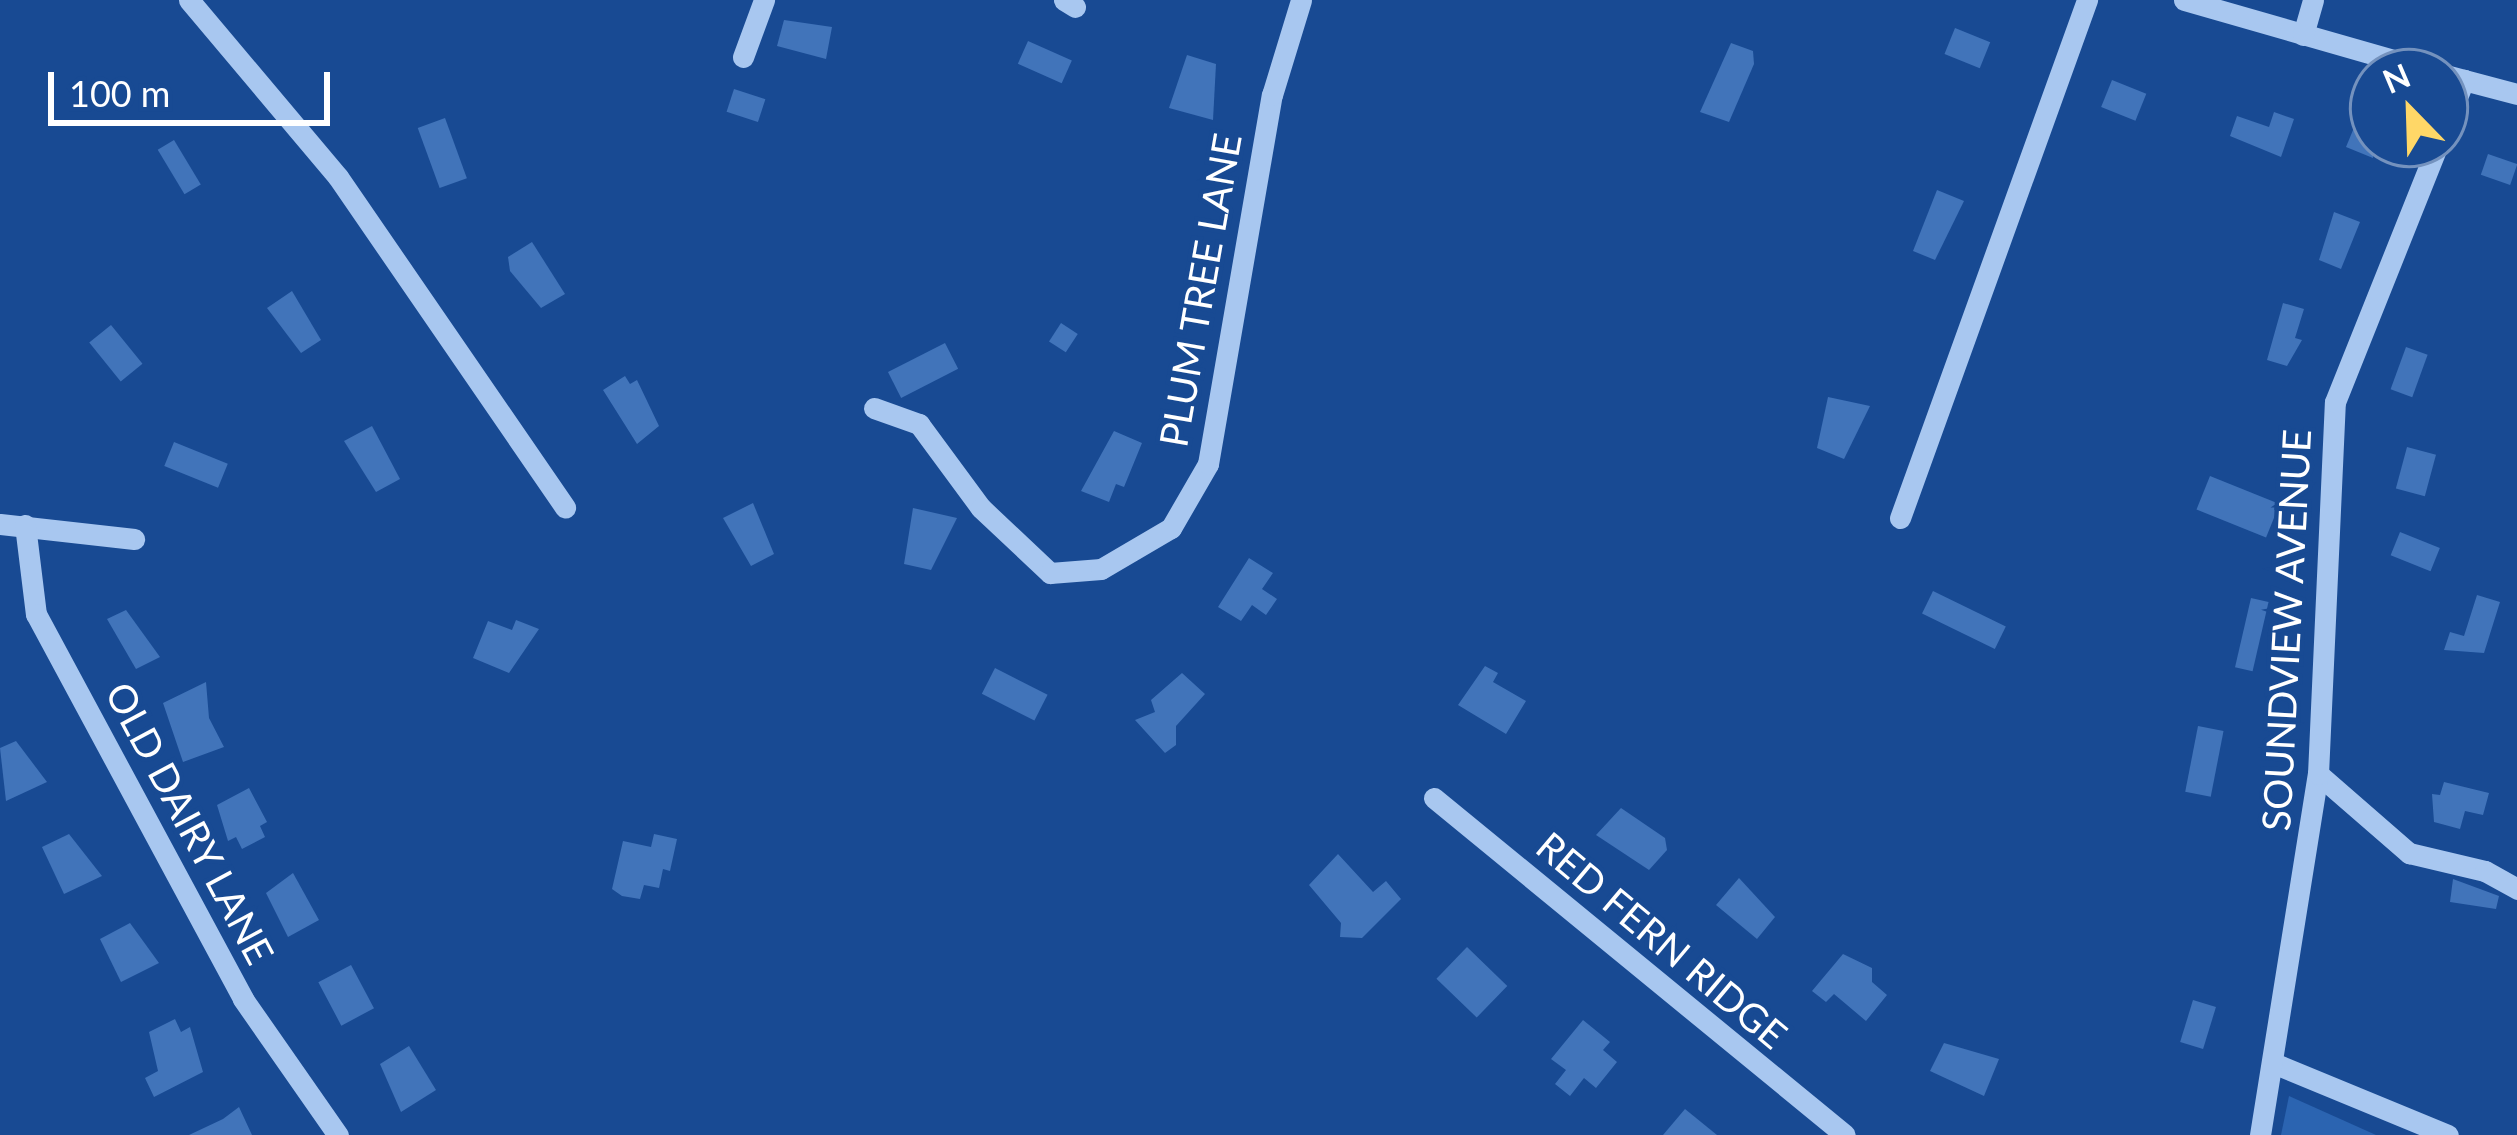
<!DOCTYPE html>
<html>
<head>
<meta charset="utf-8">
<style>
	body { margin:0 }
	#map { position:relative; width:2517px; height:1135px; overflow:hidden; background:#184a93; font-family:Lato,sans-serif }
	div>[style] { position:absolute }
	.green>* { inset:0; background:#2b64b1 }
	.building>* { inset:0; background:#4174ba; transform-origin:0 0 }
	.minor>* { height:21px; margin:-10.5px; padding:0 10.5px; transform-origin:10.5px; border-radius:10.5px; background:#a8c7f0 }
	span { translate:-50% -50%; white-space:nowrap; text-align:center; line-height:1.15; -webkit-text-stroke:9px #184a93; paint-order:stroke }
	.street-label { font-size:39px; color:#fff }
	.north { position:absolute; left:2349px; top:48px; width:120px; height:120px; box-sizing:border-box; background:#184a93; border:3px solid #7492be; border-radius:50%; rotate:337deg; font-size:33px; font-weight:700; line-height:48px; text-align:center; color:#fff }
	.north::after { content:''; display:block; margin:auto; width:42px; height:54px; background:#ffd767; clip-path:polygon(50% 0,100% 100%,50% 72%,0 100%) }
	.scale { position:absolute; left:48px; top:72px; width:282px; height:54px; box-sizing:border-box; border:6px solid #fff; border-top:0; padding-left:15px; font-size:36px; line-height:42px; white-space:nowrap; color:#fff; -webkit-text-stroke:9px #184a93; paint-order:stroke }
</style>
</head>
<body>
<div id="map">
	<div class="green">
		<div style="clip-path:polygon(2289px 1096px,2376px 1135px,2281px 1135px)"></div>
	</div>
	<div class="building">
		<div style="clip-path:polygon(784px 20px,832px 27px,826px 59px,777px 46px)"></div>
		<div style="left:1955px;top:28px;width:38px;height:28px;rotate:22deg"></div>
		<div style="left:1028px;top:41px;width:48px;height:25px;rotate:24deg"></div>
		<div style="clip-path:polygon(1731px 43px,1753px 51px,1754px 64px,1729px 122px,1700px 112px)"></div>
		<div style="clip-path:polygon(1187px 55px,1216px 64px,1213px 120px,1169px 108px)"></div>
		<div style="left:2112px;top:80px;width:37px;height:29px;rotate:22deg"></div>
		<div style="left:734px;top:89px;width:33px;height:24px;rotate:18deg"></div>
		<div style="clip-path:polygon(2274px 112px,2294px 119px,2281px 157px,2230px 136px,2237px 116px,2269px 127px)"></div>
		<div style="left:445px;top:118px;width:64px;height:29px;rotate:70deg"></div>
		<div style="clip-path:polygon(2358px 118px,2373px 124px,2373px 158px,2346px 147px)"></div>
		<div style="left:174px;top:140px;width:52px;height:19px;rotate:59deg"></div>
		<div style="left:2488px;top:154px;width:31px;height:22px;rotate:19deg"></div>
		<div style="clip-path:polygon(1937px 190px,1964px 201px,1935px 260px,1913px 251px)"></div>
		<div style="clip-path:polygon(2334px 212px,2360px 222px,2341px 269px,2319px 260px)"></div>
		<div style="clip-path:polygon(532px 242px,565px 294px,541px 308px,510px 271px,508px 257px)"></div>
		<div style="clip-path:polygon(292px 291px,321px 340px,301px 353px,267px 308px)"></div>
		<div style="clip-path:polygon(2283px 303px,2304px 309px,2295px 338px,2302px 340px,2287px 366px,2267px 360px)"></div>
		<div style="left:1061px;top:323px;width:20px;height:22px;rotate:33deg"></div>
		<div style="left:111px;top:325px;width:50px;height:28px;rotate:51deg"></div>
		<div style="left:945px;top:343px;width:29px;height:64px;rotate:63deg"></div>
		<div style="left:2406px;top:347px;width:23px;height:45px;rotate:20deg"></div>
		<div style="clip-path:polygon(625px 376px,630px 384px,637px 380px,659px 426px,637px 444px,603px 390px)"></div>
		<div style="clip-path:polygon(1828px 397px,1870px 406px,1844px 459px,1817px 448px)"></div>
		<div style="clip-path:polygon(372px 426px,400px 479px,376px 492px,344px 441px)"></div>
		<div style="clip-path:polygon(1114px 431px,1142px 443px,1124px 487px,1116px 484px,1109px 502px,1081px 491px)"></div>
		<div style="left:174px;top:442px;width:58px;height:26px;rotate:22deg"></div>
		<div style="left:2407px;top:447px;width:30px;height:43px;rotate:15deg"></div>
		<div style="left:2210px;top:476px;width:75px;height:36px;rotate:22deg"></div>
		<div style="clip-path:polygon(753px 503px,774px 554px,751px 566px,723px 518px)"></div>
		<div style="clip-path:polygon(913px 508px,957px 518px,931px 570px,904px 564px)"></div>
		<div style="left:2400px;top:532px;width:43px;height:25px;rotate:22deg"></div>
		<div style="clip-path:polygon(1249px 558px,1273px 573px,1262px 589px,1277px 599px,1266px 615px,1252px 605px,1241px 621px,1218px 607px)"></div>
		<div style="left:1933px;top:591px;width:81px;height:25px;rotate:26deg"></div>
		<div style="clip-path:polygon(2477px 595px,2500px 602px,2484px 653px,2444px 650px,2450px 632px,2464px 636px)"></div>
		<div style="left:2251px;top:598px;width:18px;height:71px;rotate:13deg"></div>
		<div style="clip-path:polygon(126px 610px,160px 657px,136px 669px,107px 619px)"></div>
		<div style="clip-path:polygon(516px 620px,539px 629px,509px 673px,473px 658px,488px 621px,512px 630px)"></div>
		<div style="clip-path:polygon(1485px 666px,1498px 673px,1493px 682px,1526px 701px,1506px 734px,1458px 705px)"></div>
		<div style="left:995px;top:668px;width:59px;height:29px;rotate:27deg"></div>
		<div style="clip-path:polygon(1182px 673px,1205px 694px,1176px 726px,1176px 745px,1165px 753px,1135px 720px,1155px 712px,1151px 700px)"></div>
		<div style="clip-path:polygon(206px 682px,209px 718px,224px 747px,183px 762px,163px 703px)"></div>
		<div style="left:2198px;top:726px;width:26px;height:67px;rotate:11deg"></div>
		<div style="clip-path:polygon(16px 741px,47px 782px,6px 801px,0 748px)"></div>
		<div style="clip-path:polygon(2444px 782px,2489px 793px,2483px 815px,2465px 811px,2460px 829px,2434px 822px,2432px 794px,2440px 795px)"></div>
		<div style="clip-path:polygon(249px 788px,267px 822px,260px 826px,265px 837px,242px 849px,236px 837px,228px 841px,217px 805px)"></div>
		<div style="clip-path:polygon(1621px 808px,1665px 838px,1667px 850px,1649px 870px,1596px 835px)"></div>
		<div style="clip-path:polygon(69px 834px,102px 876px,64px 894px,42px 847px)"></div>
		<div style="clip-path:polygon(654px 834px,677px 839px,670px 871px,663px 869px,659px 888px,644px 885px,640px 899px,622px 896px,612px 889px,623px 841px,651px 847px)"></div>
		<div style="clip-path:polygon(1338px 854px,1373px 892px,1386px 881px,1401px 899px,1362px 938px,1340px 937px,1341px 923px,1309px 885px)"></div>
		<div style="clip-path:polygon(293px 873px,319px 920px,288px 937px,266px 893px)"></div>
		<div style="clip-path:polygon(1739px 878px,1775px 917px,1757px 939px,1716px 905px)"></div>
		<div style="clip-path:polygon(2453px 879px,2499px 896px,2496px 909px,2450px 902px)"></div>
		<div style="clip-path:polygon(130px 923px,159px 963px,121px 982px,100px 939px)"></div>
		<div style="left:1467px;top:947px;width:56px;height:44px;rotate:44deg"></div>
		<div style="clip-path:polygon(1843px 954px,1872px 968px,1872px 982px,1887px 995px,1866px 1021px,1834px 994px,1826px 1002px,1812px 991px)"></div>
		<div style="left:351px;top:965px;width:49px;height:37px;rotate:62deg"></div>
		<div style="left:2193px;top:1000px;width:24px;height:44px;rotate:17deg"></div>
		<div style="clip-path:polygon(175px 1019px,181px 1032px,190px 1027px,203px 1072px,154px 1097px,145px 1078px,158px 1071px,149px 1032px)"></div>
		<div style="clip-path:polygon(1583px 1020px,1610px 1042px,1603px 1050px,1617px 1062px,1596px 1088px,1584px 1078px,1570px 1096px,1555px 1084px,1566px 1070px,1551px 1059px)"></div>
		<div style="clip-path:polygon(1944px 1043px,1999px 1059px,1984px 1096px,1930px 1071px)"></div>
		<div style="clip-path:polygon(409px 1046px,436px 1090px,401px 1112px,380px 1064px)"></div>
		<div style="clip-path:polygon(239px 1107px,252px 1135px,189px 1135px,223px 1119px)"></div>
		<div style="clip-path:polygon(1685px 1109px,1717px 1135px,1663px 1135px)"></div>
	</div>
	<div class="minor">
		<div style="left:189px;top:0;width:231px;rotate:49.9deg"></div>
		<div style="left:338px;top:177px;width:401px;rotate:55.5deg"></div>
		<div style="left:1064px;top:0;width:13px;rotate:32deg"></div>
		<div style="left:2184px;top:0;width:261px;rotate:16deg"></div>
		<div style="left:2303px;top:35px;width:36px;rotate:-74deg"></div>
		<div style="left:743px;top:57px;width:61px;rotate:-69.8deg"></div>
		<div style="left:2445px;top:75px;width:74px;rotate:14.8deg"></div>
		<div style="left:2445px;top:127px;width:51px;rotate:-68deg"></div>
		<div style="left:874px;top:408px;width:48px;rotate:19.6deg"></div>
		<div style="left:919px;top:424px;width:104px;rotate:53.6deg"></div>
		<div style="left:981px;top:508px;width:95px;rotate:43.3deg"></div>
		<div style="left:1050px;top:573px;width:51px;rotate:-4.5deg"></div>
		<div style="left:1101px;top:569px;width:81px;rotate:-30.4deg"></div>
		<div style="left:1171px;top:528px;width:74px;rotate:-60deg"></div>
		<div style="left:1208px;top:464px;width:375px;rotate:-80.2deg"></div>
		<div style="left:1272px;top:95px;width:99px;rotate:-73deg"></div>
		<div style="left:1900px;top:518px;width:551px;rotate:-70.15deg"></div>
		<div style="left:0;top:524px;width:135px;rotate:6.4deg"></div>
		<div style="left:25px;top:525px;width:90px;rotate:83deg"></div>
		<div style="left:36px;top:614px;width:437px;rotate:61.7deg"></div>
		<div style="left:243px;top:999px;width:166px;rotate:55.1deg"></div>
		<div style="left:2318px;top:774px;width:121px;rotate:41deg"></div>
		<div style="left:2409px;top:853px;width:78px;rotate:13.3deg"></div>
		<div style="left:2485px;top:871px;width:37px;rotate:29deg"></div>
		<div style="left:1434px;top:798px;width:531px;rotate:39.35deg"></div>
		<div style="left:2273px;top:1063px;width:189px;rotate:22.4deg"></div>
		<div style="left:2260px;top:1135px;width:366px;rotate:-80.9deg"></div>
		<div style="left:2318px;top:774px;width:372px;rotate:-87.4deg"></div>
		<div style="left:2335px;top:402px;width:278px;rotate:-68.2deg"></div>
	</div>
	<div class="street-label">
		<span style="left:1200px;top:290px;rotate:-80deg">PLUM TREE LANE</span>
		<span style="left:2286px;top:630px;rotate:-87deg">SOUNDVIEW AVENUE</span>
		<span style="left:190px;top:823px;rotate:62deg">OLD DAIRY LANE</span>
		<span style="left:1662px;top:940px;rotate:40deg">RED FERN RIDGE</span>
	</div>
	<div class="north">N</div>
	<div class="scale">100 m</div>
</div>
</body>
</html>
